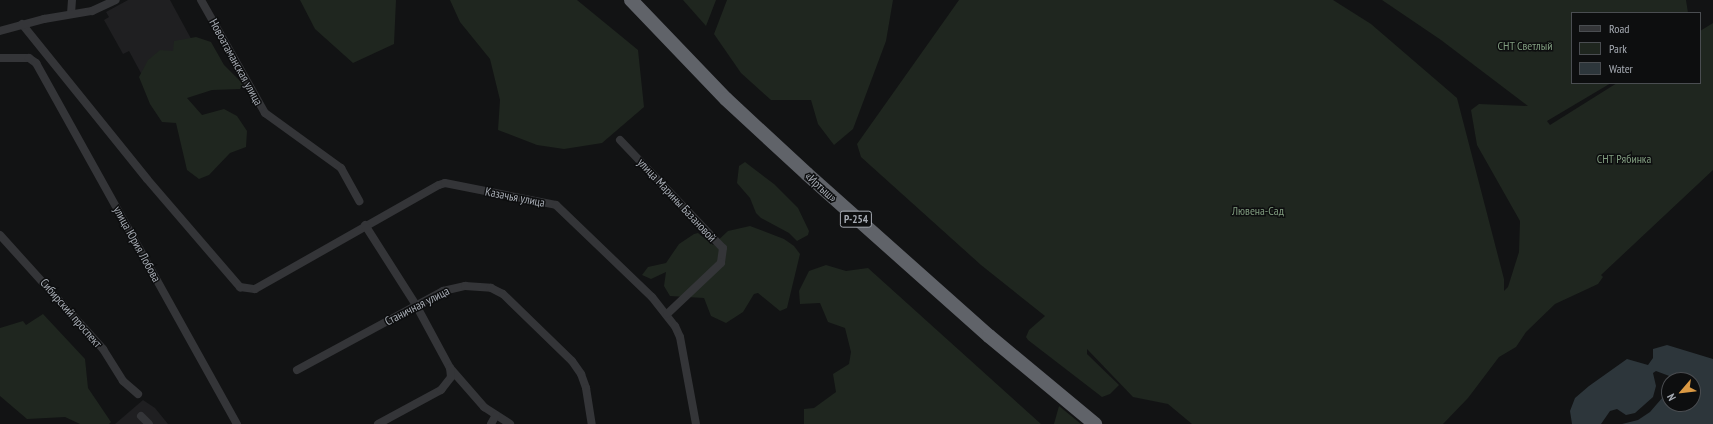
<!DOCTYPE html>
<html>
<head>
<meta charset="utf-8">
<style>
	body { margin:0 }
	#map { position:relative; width:1713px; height:424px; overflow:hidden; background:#121314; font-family:"PT Sans Narrow",sans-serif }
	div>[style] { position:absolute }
	.built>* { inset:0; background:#1f1f21 }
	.green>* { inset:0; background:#1f261f }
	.water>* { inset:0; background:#2d363b }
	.street>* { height:8px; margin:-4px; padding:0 4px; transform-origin:4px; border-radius:4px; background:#343538 }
	.highway>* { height:14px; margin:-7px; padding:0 7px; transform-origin:7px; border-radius:7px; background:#606369 }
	span { translate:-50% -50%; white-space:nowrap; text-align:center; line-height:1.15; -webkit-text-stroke:3px #0d0e0f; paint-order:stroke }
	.shield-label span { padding:1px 3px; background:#0d0e0f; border:1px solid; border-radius:3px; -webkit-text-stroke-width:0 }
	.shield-label { font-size:11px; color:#a6abb3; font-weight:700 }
	.park-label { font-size:12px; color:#809c7f }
	.street-label { font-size:12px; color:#a6abb3 }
	.legend { position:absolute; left:1571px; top:12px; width:130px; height:72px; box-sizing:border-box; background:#0d0e0f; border:1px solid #4a4d51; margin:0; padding:5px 7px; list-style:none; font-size:12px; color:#a6abb3 }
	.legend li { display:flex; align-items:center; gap:8px; height:20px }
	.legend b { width:20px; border:1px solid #4a4d51 }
	.north { position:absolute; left:1661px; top:372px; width:40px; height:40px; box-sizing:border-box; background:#0d0e0f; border:1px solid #4a4d51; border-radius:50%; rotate:242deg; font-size:11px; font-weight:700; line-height:16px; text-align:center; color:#a6abb3 }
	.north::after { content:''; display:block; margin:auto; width:14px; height:18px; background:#db9943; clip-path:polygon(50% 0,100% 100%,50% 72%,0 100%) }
</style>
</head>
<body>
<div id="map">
	<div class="built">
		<div style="clip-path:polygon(128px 0,170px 0,195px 46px,142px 75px,129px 51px,123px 54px,104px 20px,109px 17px,106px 12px)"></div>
		<div style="clip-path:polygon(143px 400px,155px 408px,168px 424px,115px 424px)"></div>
	</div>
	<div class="green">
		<div style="clip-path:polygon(300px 0,396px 0,394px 44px,353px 63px,315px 29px)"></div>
		<div style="clip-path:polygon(450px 0,577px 0,638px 50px,644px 107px,602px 143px,564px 149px,537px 145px,498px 130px,500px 100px,490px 59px,460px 22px)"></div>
		<div style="clip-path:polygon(683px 0,716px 0,706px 26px)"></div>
		<div style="clip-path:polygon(727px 0,893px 0,886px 41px,853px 129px,834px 145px,818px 124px,811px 100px,771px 100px,741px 73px,714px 34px)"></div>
		<div style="clip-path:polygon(959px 0,1333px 0,1371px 24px,1457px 98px,1504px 279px,1504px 291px,1508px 287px,1519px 252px,1520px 221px,1477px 145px,1471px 110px,1479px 104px,1528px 106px,1441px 40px,1382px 0,1686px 0,1688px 13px,1572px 13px,1572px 83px,1611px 83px,1547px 121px,1550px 125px,1617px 83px,1700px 83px,1700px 31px,1713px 23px,1713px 170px,1601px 275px,1603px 277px,1598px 284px,1555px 304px,1526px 332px,1516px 347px,1499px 357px,1468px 398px,1443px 424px,1192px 424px,1168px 404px,1133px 397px,1087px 349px,1087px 354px,1119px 385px,1110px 394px,1102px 397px,1028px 340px,1026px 337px,1029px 330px,1045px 316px,981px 265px,861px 157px,857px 144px)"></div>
		<div style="clip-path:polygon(196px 37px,211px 42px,224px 65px,243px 84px,240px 89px,212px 90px,187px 98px,202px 115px,224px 109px,237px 116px,247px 131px,246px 147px,230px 153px,209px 175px,199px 179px,187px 170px,176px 123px,162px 122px,150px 104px,139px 77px,148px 60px,160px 50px,173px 51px,174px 41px)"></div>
		<div style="clip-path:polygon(745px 162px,774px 184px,798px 208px,809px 231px,808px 235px,797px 241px,789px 233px,761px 218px,756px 213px,750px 198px,737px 183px,739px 166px)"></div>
		<div style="clip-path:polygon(750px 226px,784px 239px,794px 246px,800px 254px,787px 308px,780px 311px,758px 293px,754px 294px,743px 312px,726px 323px,711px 316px,704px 298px,670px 296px,664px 286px,666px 272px,651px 279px,642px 275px,648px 267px,666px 263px,679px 244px,694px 234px,698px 233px,713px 245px,728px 231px)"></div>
		<div style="clip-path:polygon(826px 265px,846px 271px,868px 268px,1041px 424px,804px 424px,804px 409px,814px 408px,836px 392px,833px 374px,849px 364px,851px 352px,845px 328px,828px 322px,820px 303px,800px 304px,799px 291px,809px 271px)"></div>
		<div style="clip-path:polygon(43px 314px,85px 359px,88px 388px,111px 422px,109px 424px,80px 424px,65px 417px,27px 419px,0 396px,0 328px,23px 321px,26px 325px)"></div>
		<div style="clip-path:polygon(1059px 406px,1081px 424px,1054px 424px)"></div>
	</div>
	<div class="water">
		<div style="clip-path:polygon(1667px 345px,1713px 359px,1713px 424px,1622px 424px,1638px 420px,1650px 412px,1669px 390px,1669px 404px,1693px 404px,1693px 380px,1672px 380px,1672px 377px,1656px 371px,1653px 373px,1656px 386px,1653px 397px,1635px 413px,1626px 415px,1617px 409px,1610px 411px,1601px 424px,1572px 424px,1570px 411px,1575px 398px,1589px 386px,1627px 359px,1648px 365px,1653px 358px,1653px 349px)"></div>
	</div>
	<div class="street">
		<div style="left:201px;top:0;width:130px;rotate:60.5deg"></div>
		<div style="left:265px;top:113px;width:94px;rotate:35.9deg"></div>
		<div style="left:341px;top:168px;width:38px;rotate:61deg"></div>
		<div style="left:71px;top:14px;width:14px;rotate:-86deg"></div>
		<div style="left:22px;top:24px;width:199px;rotate:51.1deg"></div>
		<div style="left:147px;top:179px;width:143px;rotate:49.3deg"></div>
		<div style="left:240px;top:287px;width:15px;rotate:8deg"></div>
		<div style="left:255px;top:289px;width:211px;rotate:-29.5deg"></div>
		<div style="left:439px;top:185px;width:6px;rotate:-18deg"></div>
		<div style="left:445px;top:183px;width:113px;rotate:11.2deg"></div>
		<div style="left:556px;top:205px;width:133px;rotate:43.8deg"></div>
		<div style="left:652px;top:297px;width:37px;rotate:52deg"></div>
		<div style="left:675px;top:326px;width:12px;rotate:66deg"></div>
		<div style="left:680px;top:337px;width:88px;rotate:79.6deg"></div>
		<div style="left:0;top:31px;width:46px;rotate:-15.3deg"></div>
		<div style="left:44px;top:19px;width:49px;rotate:-9.5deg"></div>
		<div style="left:92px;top:11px;width:26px;rotate:-25deg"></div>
		<div style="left:0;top:58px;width:29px"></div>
		<div style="left:29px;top:58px;width:9px;rotate:36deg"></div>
		<div style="left:36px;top:63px;width:413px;rotate:60.9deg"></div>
		<div style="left:620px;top:140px;width:149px;rotate:46.4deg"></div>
		<div style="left:723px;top:248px;width:15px;rotate:98deg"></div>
		<div style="left:721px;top:263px;width:74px;rotate:136.6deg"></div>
		<div style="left:365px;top:225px;width:95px;rotate:57.5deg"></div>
		<div style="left:416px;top:305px;width:72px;rotate:61.6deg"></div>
		<div style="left:450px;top:368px;width:52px;rotate:48.9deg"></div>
		<div style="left:484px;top:407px;width:31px;rotate:33deg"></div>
		<div style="left:0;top:235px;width:154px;rotate:47.9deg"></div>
		<div style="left:103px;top:349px;width:38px;rotate:58deg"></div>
		<div style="left:123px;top:381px;width:20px;rotate:41deg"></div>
		<div style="left:297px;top:370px;width:166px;rotate:-28.4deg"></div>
		<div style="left:443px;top:291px;width:23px;rotate:-13deg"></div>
		<div style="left:465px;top:286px;width:26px;rotate:4deg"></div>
		<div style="left:491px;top:288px;width:13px;rotate:27deg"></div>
		<div style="left:503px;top:294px;width:96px;rotate:44.2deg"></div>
		<div style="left:572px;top:361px;width:16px;rotate:55deg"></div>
		<div style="left:581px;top:374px;width:15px;rotate:70deg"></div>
		<div style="left:586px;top:388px;width:36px;rotate:81deg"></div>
		<div style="left:141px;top:416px;width:11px;rotate:45deg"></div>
		<div style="left:378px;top:424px;width:72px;rotate:-28.4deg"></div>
		<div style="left:441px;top:390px;width:16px;rotate:-52deg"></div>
		<div style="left:451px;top:377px;width:9px;rotate:-96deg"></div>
		<div style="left:491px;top:424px;width:10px;rotate:-61deg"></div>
	</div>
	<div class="highway">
		<div style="left:631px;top:0;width:137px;rotate:46.2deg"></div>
		<div style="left:726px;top:99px;width:110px;rotate:42.8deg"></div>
		<div style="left:807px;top:174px;width:244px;rotate:41.7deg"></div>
		<div style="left:989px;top:336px;width:138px;rotate:39.7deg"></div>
	</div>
	<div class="shield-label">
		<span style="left:856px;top:219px">Р-254</span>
	</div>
	<div class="park-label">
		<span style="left:1525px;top:46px">СНТ Светлый</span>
		<span style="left:1624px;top:159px">СНТ Рябинка</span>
		<span style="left:1258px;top:211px">Лювена-Сад</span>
	</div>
	<div class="street-label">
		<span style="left:236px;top:62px;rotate:61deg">Новоатаманская улица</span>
		<span style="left:821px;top:187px;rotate:42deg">«Иртыш»</span>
		<span style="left:515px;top:197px;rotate:11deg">Казачья улица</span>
		<span style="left:677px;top:200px;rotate:47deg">улица Марины Базановой</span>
		<span style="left:137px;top:244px;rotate:61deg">улица Юрия Лобова</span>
		<span style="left:417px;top:306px;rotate:-27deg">Станичная улица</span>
		<span style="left:71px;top:313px;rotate:49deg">Сибирский проспект</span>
	</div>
	<ul class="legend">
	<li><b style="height:5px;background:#343538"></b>Road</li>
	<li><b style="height:11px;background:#1f261f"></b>Park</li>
	<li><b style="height:11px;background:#2d363b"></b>Water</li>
	</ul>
	<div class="north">N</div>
</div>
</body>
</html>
